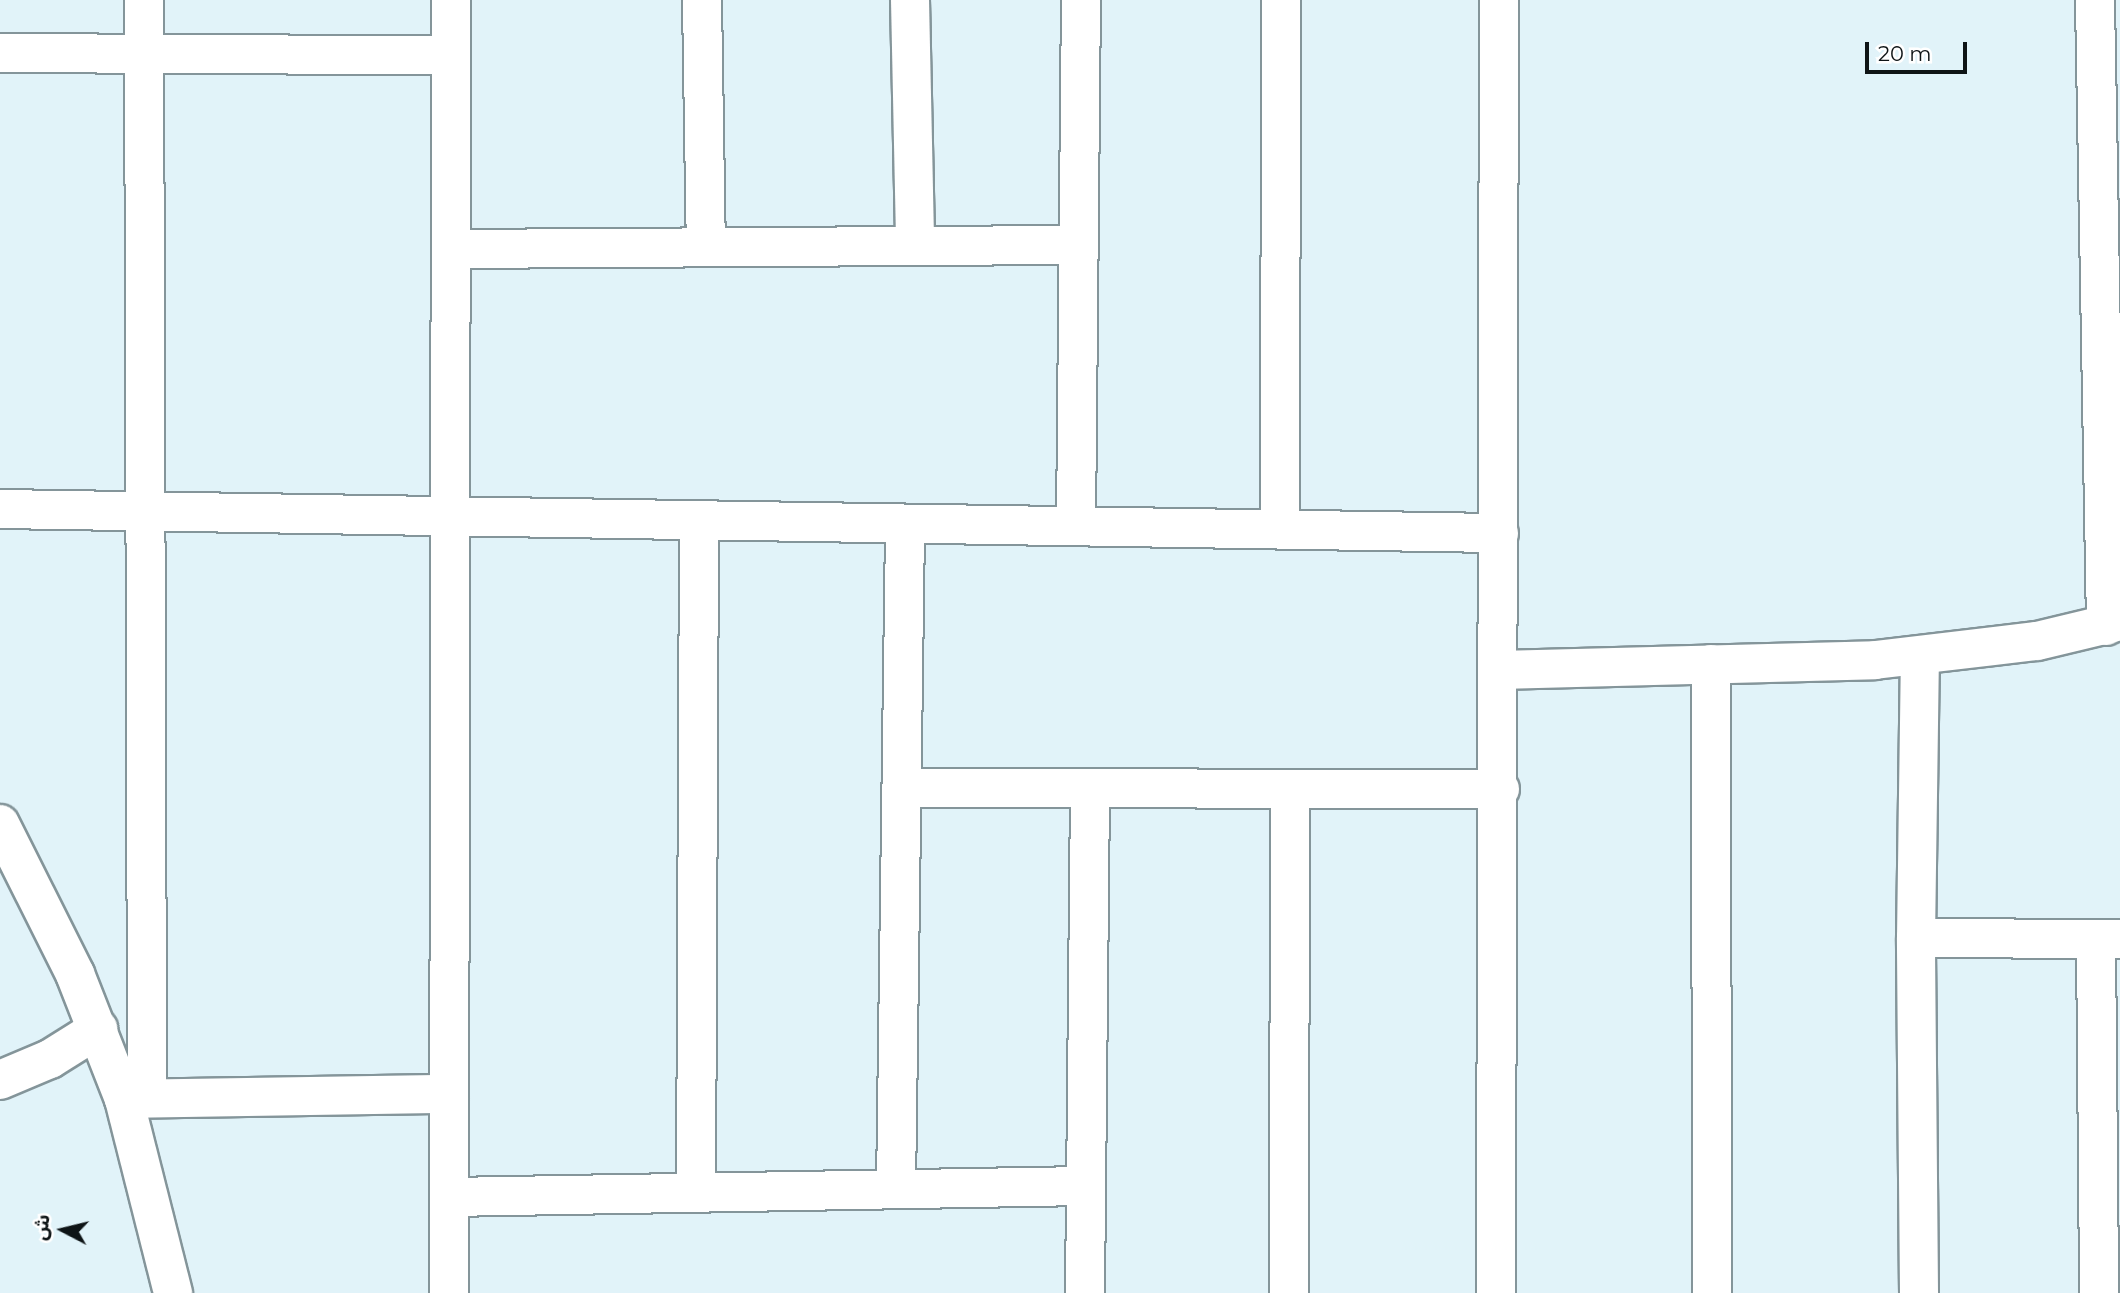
<!DOCTYPE html>
<html>
<head>
<meta charset="utf-8">
<style>
	body { margin:0 }
	#map { position:relative; width:2120px; height:1293px; overflow:hidden; background:#e1f3f9; font-family:Montserrat,"Noto Sans Arabic",sans-serif }
	div>[style] { position:absolute }
	.roads { filter:drop-shadow(2px 0 #84959a) drop-shadow(-2px 0 #84959a) drop-shadow(0 2px #84959a) drop-shadow(0 -2px #84959a) }
	.minor>* { height:38px; margin:-19px; padding:0 19px; transform-origin:19px; border-radius:19px; background:#fff }
	span { translate:-50% -50%; white-space:nowrap; text-align:center; line-height:1.15; -webkit-text-stroke:6px #fff; paint-order:stroke }
	.north { position:absolute; left:28px; top:1195px; width:70px; height:70px; -webkit-text-stroke:5px #fff; paint-order:stroke; rotate:277deg; font-size:19px; font-weight:700; line-height:28px; text-align:center; color:#0e1416 }
	.north::after { content:''; display:block; margin:auto; width:24px; height:32px; background:#0e1416; clip-path:polygon(50% 0,100% 100%,50% 72%,0 100%) }
	.scale { position:absolute; left:1865px; top:42px; width:102px; height:32px; box-sizing:border-box; border:4px solid #0e1416; border-top:0; padding-left:9px; font-size:21px; line-height:24px; white-space:nowrap; color:#0e1416; -webkit-text-stroke:5px #fff; paint-order:stroke }
</style>
</head>
<body>
<div id="map">
	<div class="roads">
		<div class="minor">
			<div style="left:144px;top:0;width:1097px;rotate:89.84deg"></div>
			<div style="left:702px;top:0;width:247px;rotate:89.1deg"></div>
			<div style="left:910px;top:0;width:246px;rotate:88.8deg"></div>
			<div style="left:2095px;top:0;width:626px;rotate:88.99deg"></div>
			<div style="left:0;top:53px;width:451px;rotate:0.3deg"></div>
			<div style="left:452px;top:249px;width:627px;rotate:-0.37deg"></div>
			<div style="left:0;top:509px;width:1499px;rotate:0.92deg"></div>
			<div style="left:1076px;top:526px;width:526px;rotate:-89.46deg"></div>
			<div style="left:1280px;top:529px;width:529px;rotate:-89.89deg"></div>
			<div style="left:1711px;top:664px;width:629px;rotate:89.91deg"></div>
			<div style="left:1499px;top:670px;width:376px;rotate:-1.5deg"></div>
			<div style="left:1875px;top:660px;width:163px;rotate:-6.7deg"></div>
			<div style="left:2037px;top:641px;width:85px;rotate:-13.5deg"></div>
			<div style="left:902px;top:788px;width:598px;rotate:0.1deg"></div>
			<div style="left:0;top:824px;width:168px;rotate:63.4deg"></div>
			<div style="left:75px;top:974px;width:134px;rotate:68.6deg"></div>
			<div style="left:124px;top:1099px;width:200px;rotate:75.8deg"></div>
			<div style="left:1916px;top:938px;width:204px;rotate:0.3deg"></div>
			<div style="left:2096px;top:939px;width:354px;rotate:89.5deg"></div>
			<div style="left:0;top:1080px;width:54px;rotate:-22.8deg"></div>
			<div style="left:50px;top:1059px;width:57px;rotate:-32deg"></div>
			<div style="left:124px;top:1099px;width:325px;rotate:-0.9deg"></div>
			<div style="left:896px;top:1189px;width:665px;rotate:-89.22deg"></div>
			<div style="left:696px;top:1193px;width:673px;rotate:-89.74deg"></div>
			<div style="left:449px;top:1197px;width:636px;rotate:-0.99deg"></div>
			<div style="left:449px;top:1293px;width:1293px;rotate:-89.91deg"></div>
			<div style="left:1085px;top:1293px;width:505px;rotate:-89.43deg"></div>
			<div style="left:1289px;top:1293px;width:504px;rotate:-89.89deg"></div>
			<div style="left:1496px;top:1293px;width:1293px;rotate:-89.87deg"></div>
			<div style="left:1919px;top:1293px;width:355px;rotate:-90.5deg"></div>
			<div style="left:1916px;top:938px;width:282px;rotate:-89.2deg"></div>
		</div>
	</div>
	<div class="north">ش</div>
	<div class="scale">20 m</div>
</div>
</body>
</html>
